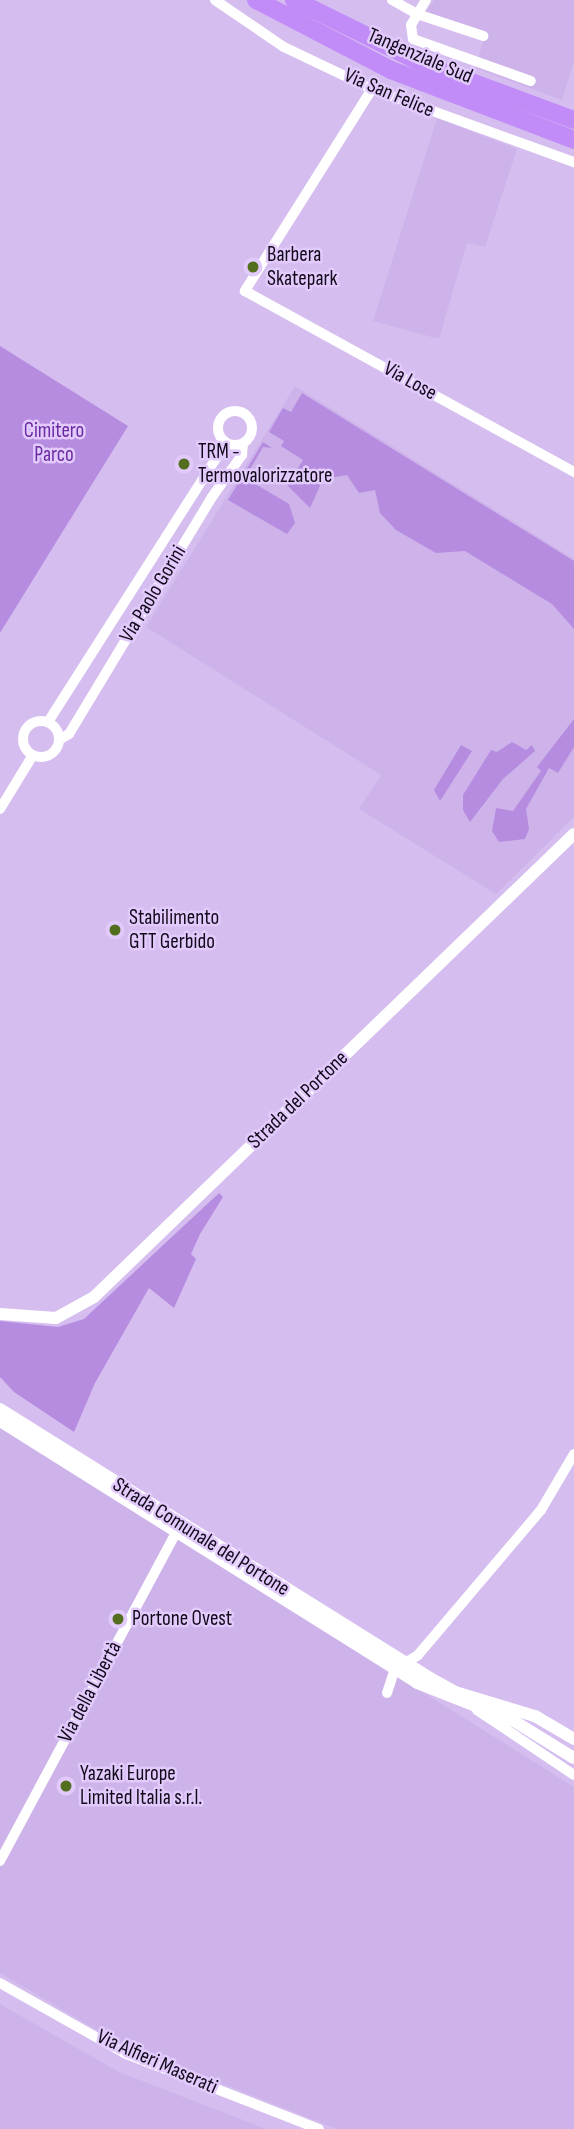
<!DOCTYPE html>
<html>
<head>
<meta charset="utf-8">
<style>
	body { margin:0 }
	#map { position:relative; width:574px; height:2129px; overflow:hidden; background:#d5beef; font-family:"Sofia Sans Condensed",sans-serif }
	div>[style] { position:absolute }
	.built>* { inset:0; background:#cdb3ea }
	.green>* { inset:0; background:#b58ce0 }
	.minor>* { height:10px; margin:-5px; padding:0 5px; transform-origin:5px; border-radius:5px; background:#fff }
	.minor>.ring { margin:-5px; padding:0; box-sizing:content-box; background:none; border:10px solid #fff; border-radius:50% }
	.tertiary>* { height:12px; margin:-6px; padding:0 6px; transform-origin:6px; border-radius:6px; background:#fff }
	.motorway>* { height:18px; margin:-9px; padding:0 9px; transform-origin:9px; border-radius:9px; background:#c28cf8 }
	.dots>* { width:19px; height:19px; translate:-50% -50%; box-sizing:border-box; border:4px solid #e2cbfc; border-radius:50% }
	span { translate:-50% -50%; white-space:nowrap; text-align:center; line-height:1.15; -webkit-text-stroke:5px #e2cbfc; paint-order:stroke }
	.street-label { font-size:21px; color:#120a1a }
	.poi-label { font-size:21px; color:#120a1a }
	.left { translate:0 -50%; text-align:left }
	.park-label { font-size:21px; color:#6c2ba0 }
</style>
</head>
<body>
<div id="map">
	<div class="built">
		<div style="clip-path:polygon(434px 0,574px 0,574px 62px,562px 100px,475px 68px,486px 32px,425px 13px)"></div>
		<div style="clip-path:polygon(437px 118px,517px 149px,485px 247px,467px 243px,439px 339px,373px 321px)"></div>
		<div style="clip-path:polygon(295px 386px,574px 559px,574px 817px,496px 894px,359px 809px,381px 775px,146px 627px)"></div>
		<div style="clip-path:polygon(0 1427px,574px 1787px,574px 2129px,337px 2129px,117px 2042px,0 1973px)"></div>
		<div style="clip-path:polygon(0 2004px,119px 2072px,266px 2129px,0 2129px)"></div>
	</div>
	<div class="green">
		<div style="clip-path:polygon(0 346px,128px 426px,0 633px)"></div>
		<div style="clip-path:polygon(302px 393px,574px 561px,574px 629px,552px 604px,465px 551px,436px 553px,396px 530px,380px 513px,375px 490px,359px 493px,347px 475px,323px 479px,310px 508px,287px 485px,303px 460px,281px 446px,284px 441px,269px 432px,283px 408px,291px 412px)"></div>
		<div style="clip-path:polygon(263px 442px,272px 448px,263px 447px,245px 478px,289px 504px,295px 523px,287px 534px,228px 500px)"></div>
		<div style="clip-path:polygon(574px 719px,574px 747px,558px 773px,549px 768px,526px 809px,529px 829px,525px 839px,499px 842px,492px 831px,496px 808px,513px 811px,541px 771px,537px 767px)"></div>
		<div style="clip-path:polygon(512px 742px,526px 750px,532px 745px,535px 751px,503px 779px,470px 822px,463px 810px,463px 795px,491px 750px,497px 752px)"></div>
		<div style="clip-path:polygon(461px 745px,472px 751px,440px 801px,434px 790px)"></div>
		<div style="clip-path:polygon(219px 1193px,223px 1197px,200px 1234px,191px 1254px,196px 1259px,174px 1308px,149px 1288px,95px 1383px,74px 1432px,14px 1392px,0 1377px,0 1321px,58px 1327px,84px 1319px)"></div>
	</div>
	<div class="minor">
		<div style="left:215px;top:0;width:83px;rotate:34.3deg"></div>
		<div style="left:284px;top:47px;width:98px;rotate:25.5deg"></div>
		<div style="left:372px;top:89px;width:215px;rotate:19.9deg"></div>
		<div style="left:392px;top:0;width:29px;rotate:29deg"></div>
		<div style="left:417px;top:14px;width:70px;rotate:18.4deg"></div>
		<div style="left:426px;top:0;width:29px;rotate:121deg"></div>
		<div style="left:411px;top:25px;width:14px;rotate:82deg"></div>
		<div style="left:413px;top:39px;width:125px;rotate:19.6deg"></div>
		<div style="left:372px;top:89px;width:239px;rotate:122.2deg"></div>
		<div style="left:245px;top:291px;width:376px;rotate:28.8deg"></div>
		<div class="ring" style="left:218px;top:411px;width:24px;height:24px"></div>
		<div class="ring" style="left:23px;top:721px;width:26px;height:26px"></div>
		<div style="left:48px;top:722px;width:331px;rotate:-57.5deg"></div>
		<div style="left:59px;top:740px;width:12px;rotate:-31deg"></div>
		<div style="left:69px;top:734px;width:277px;rotate:-58.9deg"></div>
		<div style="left:212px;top:497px;width:52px;rotate:-54.5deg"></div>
		<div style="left:242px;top:455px;width:11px;rotate:-85deg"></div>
		<div style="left:0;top:809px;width:63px;rotate:-58.6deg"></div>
		<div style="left:387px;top:1693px;width:25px;rotate:-72deg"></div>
		<div style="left:395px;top:1669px;width:27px;rotate:-31deg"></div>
		<div style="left:418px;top:1655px;width:190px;rotate:-49.7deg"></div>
		<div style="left:541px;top:1510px;width:65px;rotate:-59.5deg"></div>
		<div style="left:477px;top:1710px;width:117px;rotate:33.8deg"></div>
		<div style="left:0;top:1861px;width:379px;rotate:-61.8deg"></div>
		<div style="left:0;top:1983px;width:142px;rotate:29.4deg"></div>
		<div style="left:124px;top:2053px;width:209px;rotate:21.3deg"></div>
	</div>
	<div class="tertiary">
		<div style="left:0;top:1314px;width:56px;rotate:4.1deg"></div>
		<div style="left:56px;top:1318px;width:43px;rotate:-28.9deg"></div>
		<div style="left:94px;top:1297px;width:667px;rotate:-43.97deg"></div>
		<div style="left:0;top:1409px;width:507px;rotate:32.03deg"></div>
		<div style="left:430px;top:1678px;width:29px;rotate:29deg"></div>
		<div style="left:455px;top:1692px;width:84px;rotate:16.7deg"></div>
		<div style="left:535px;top:1716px;width:45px;rotate:30.5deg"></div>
		<div style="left:0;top:1421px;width:492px;rotate:32.1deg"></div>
		<div style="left:417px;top:1683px;width:104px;rotate:21.4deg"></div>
		<div style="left:514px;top:1721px;width:70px;rotate:31.7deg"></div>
	</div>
	<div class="motorway">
		<div style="left:256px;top:0;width:152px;rotate:27.4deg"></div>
		<div style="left:391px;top:70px;width:196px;rotate:20.9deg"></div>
		<div style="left:294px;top:0;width:152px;rotate:26.2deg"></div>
		<div style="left:430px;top:67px;width:153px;rotate:20.2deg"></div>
	</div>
	<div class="dots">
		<div style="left:253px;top:267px;background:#546e1f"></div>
		<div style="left:184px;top:464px;background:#546e1f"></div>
		<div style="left:115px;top:930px;background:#546e1f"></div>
		<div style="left:118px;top:1619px;background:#546e1f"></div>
		<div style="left:66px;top:1786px;background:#546e1f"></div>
	</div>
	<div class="street-label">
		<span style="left:420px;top:56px;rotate:23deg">Tangenziale Sud</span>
		<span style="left:389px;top:93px;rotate:23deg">Via San Felice</span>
		<span style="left:410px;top:381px;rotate:29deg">Via Lose</span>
		<span style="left:153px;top:594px;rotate:-59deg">Via Paolo Gorini</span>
		<span style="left:298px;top:1100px;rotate:-44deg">Strada del Portone</span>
		<span style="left:201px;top:1537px;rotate:32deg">Strada Comunale del Portone</span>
		<span style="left:90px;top:1692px;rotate:-62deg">Via della Libertà</span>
		<span style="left:157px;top:2062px;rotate:24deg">Via Alfieri Maserati</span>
	</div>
	<div class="poi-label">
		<span class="left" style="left:267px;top:267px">Barbera<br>Skatepark</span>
		<span class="left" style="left:198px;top:464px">TRM -<br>Termovalorizzatore</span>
		<span class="left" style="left:129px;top:930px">Stabilimento<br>GTT Gerbido</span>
		<span class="left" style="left:132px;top:1619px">Portone Ovest</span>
		<span class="left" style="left:80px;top:1786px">Yazaki Europe<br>Limited Italia s.r.l.</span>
	</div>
	<div class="park-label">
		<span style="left:54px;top:443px">Cimitero<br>Parco</span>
	</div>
</div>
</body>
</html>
